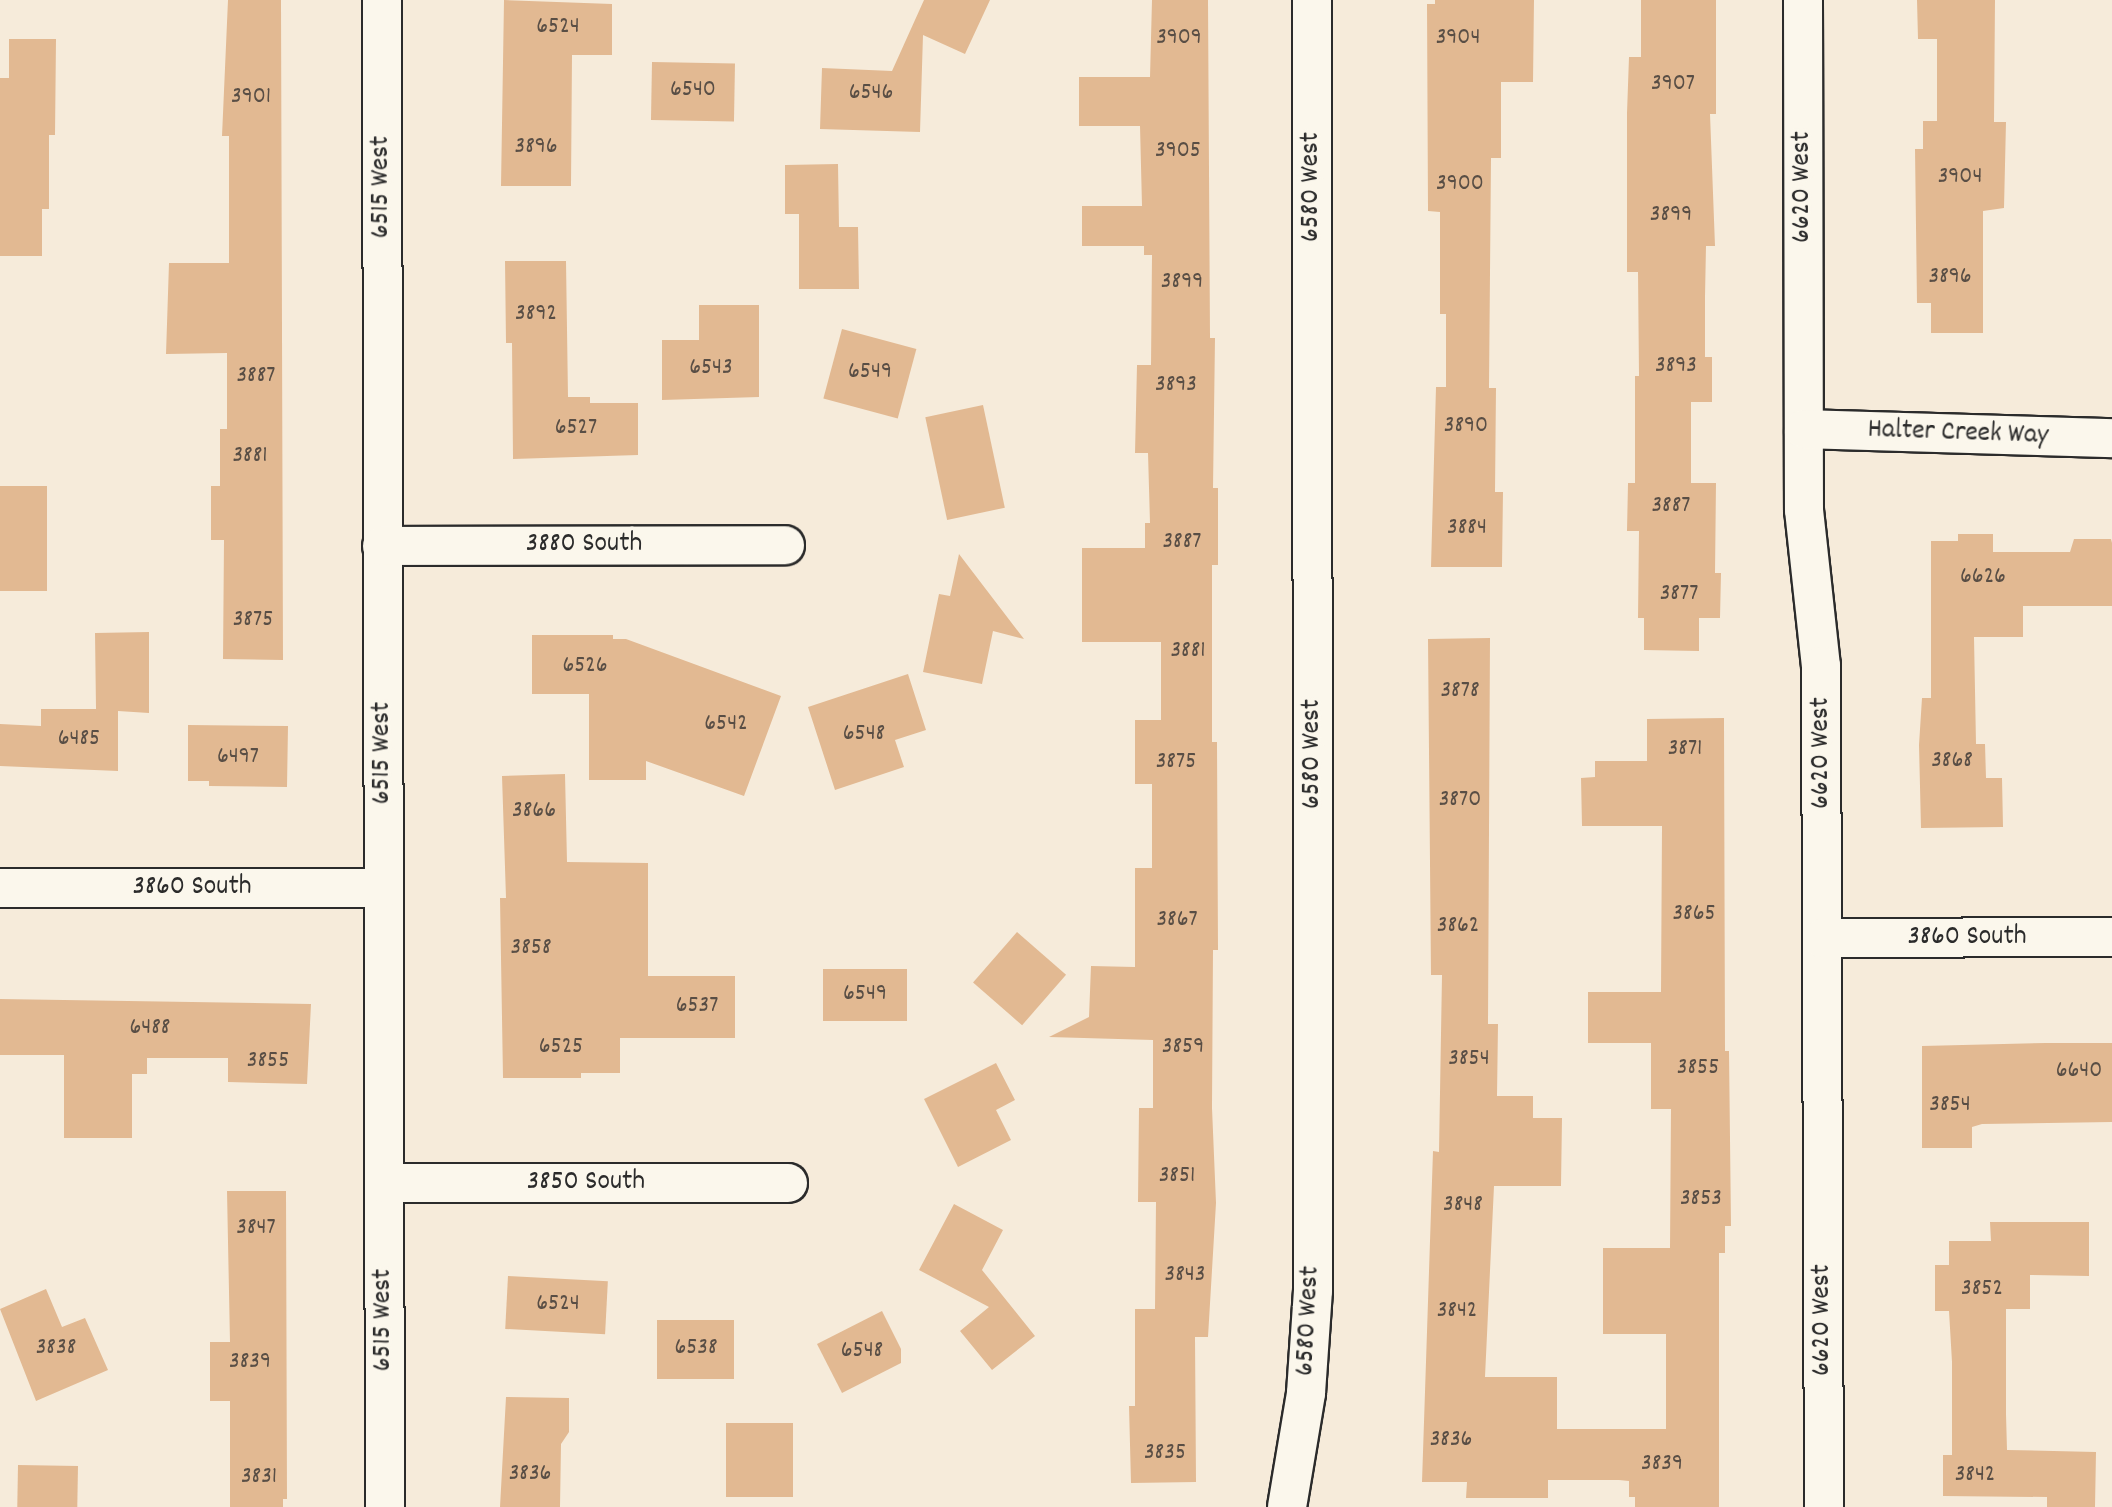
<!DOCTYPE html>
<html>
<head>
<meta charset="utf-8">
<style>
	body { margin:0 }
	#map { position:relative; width:2112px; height:1507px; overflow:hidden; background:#f6ebda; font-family:Dekko,sans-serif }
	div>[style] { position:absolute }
	.building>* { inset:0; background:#e2b992; transform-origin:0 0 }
	.roads { filter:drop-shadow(2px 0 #2b2b2b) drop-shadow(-2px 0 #2b2b2b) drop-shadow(0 2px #2b2b2b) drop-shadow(0 -2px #2b2b2b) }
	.minor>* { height:38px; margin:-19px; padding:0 19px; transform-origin:19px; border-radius:19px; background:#fbf7ec }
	span { translate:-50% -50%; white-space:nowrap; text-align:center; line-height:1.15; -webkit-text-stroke:7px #fbf7ec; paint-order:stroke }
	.number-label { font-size:24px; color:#594e45 }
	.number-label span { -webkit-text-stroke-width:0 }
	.street-label { font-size:28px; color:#2b2b2b }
</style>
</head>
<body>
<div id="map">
	<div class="building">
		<div style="clip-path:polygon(228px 0,281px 0,283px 660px,223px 659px,224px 540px,211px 540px,211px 486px,220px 486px,220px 429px,227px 429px,227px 353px,166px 354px,169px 263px,229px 263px,229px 136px,222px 136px)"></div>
		<div style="clip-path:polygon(504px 0,612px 4px,612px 55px,572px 55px,571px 186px,501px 186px)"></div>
		<div style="clip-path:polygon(990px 0,965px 54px,923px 35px,920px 132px,820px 129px,822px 68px,892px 71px,924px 0)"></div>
		<div style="clip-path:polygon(1152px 0,1208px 0,1210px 338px,1215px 338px,1213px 488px,1218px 488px,1218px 565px,1212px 565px,1212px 742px,1217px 742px,1218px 950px,1213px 950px,1212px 1108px,1216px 1203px,1208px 1337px,1195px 1337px,1196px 1482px,1131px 1483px,1129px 1406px,1135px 1406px,1135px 1309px,1155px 1309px,1156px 1202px,1138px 1202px,1139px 1108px,1153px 1108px,1153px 1040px,1049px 1037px,1089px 1017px,1091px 966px,1135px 967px,1135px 868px,1152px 868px,1152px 784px,1135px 784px,1135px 720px,1161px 720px,1161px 642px,1082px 642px,1082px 548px,1145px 548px,1145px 523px,1150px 523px,1148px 453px,1135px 453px,1137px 365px,1151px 365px,1152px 255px,1144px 255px,1144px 246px,1082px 246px,1082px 206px,1142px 206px,1140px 126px,1079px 126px,1079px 77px,1150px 77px)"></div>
		<div style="clip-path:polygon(1435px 0,1534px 0,1533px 82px,1501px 82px,1501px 158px,1491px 158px,1489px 388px,1496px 388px,1495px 492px,1503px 492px,1502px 567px,1431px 567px,1436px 387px,1446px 387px,1446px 314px,1440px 314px,1440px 212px,1428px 211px,1427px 4px,1435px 4px)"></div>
		<div style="clip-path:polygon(1641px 0,1716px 0,1716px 114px,1710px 114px,1715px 246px,1706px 246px,1705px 297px,1705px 357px,1712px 357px,1712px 402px,1691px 402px,1691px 483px,1716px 483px,1715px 573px,1721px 573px,1720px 618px,1699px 618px,1699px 651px,1644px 650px,1644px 618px,1638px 618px,1639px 531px,1627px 531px,1628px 483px,1635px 483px,1635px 376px,1639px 376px,1638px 272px,1627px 272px,1627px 113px,1629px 57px,1641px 57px)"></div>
		<div style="clip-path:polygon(1917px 0,1995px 0,1994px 122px,2006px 122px,2004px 208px,1983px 211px,1983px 333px,1931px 333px,1931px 303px,1917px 303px,1915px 149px,1923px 149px,1923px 121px,1937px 121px,1937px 39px,1918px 39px)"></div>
		<div style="clip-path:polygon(9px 39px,56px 39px,55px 135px,49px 135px,49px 209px,42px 209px,42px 256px,0 256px,0 78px,9px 78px)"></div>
		<div style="left:652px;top:62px;width:83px;height:58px;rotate:1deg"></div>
		<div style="clip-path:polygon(838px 164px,839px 227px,858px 227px,859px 289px,799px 289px,799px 214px,785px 214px,785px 165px)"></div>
		<div style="clip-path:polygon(505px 261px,566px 261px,568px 397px,590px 397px,590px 403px,638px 403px,638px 455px,513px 459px,512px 343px,506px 343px)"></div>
		<div style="clip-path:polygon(699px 305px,759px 305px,759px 397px,662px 400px,662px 340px,699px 340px)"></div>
		<div style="left:842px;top:329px;width:77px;height:72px;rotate:15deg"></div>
		<div style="left:983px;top:405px;width:105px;height:59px;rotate:78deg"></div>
		<div style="left:0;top:486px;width:47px;height:105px"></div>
		<div style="clip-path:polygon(1958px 534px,1993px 534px,1993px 552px,2070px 552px,2074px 539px,2111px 539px,2112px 543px,2112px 606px,2023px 606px,2023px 637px,1974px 637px,1976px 744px,1985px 744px,1986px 778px,2002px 778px,2003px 827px,1921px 828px,1919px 745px,1922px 698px,1931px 698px,1931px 541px,1958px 541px)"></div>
		<div style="clip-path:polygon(959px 554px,1024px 639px,993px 631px,982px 684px,923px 672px,939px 594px,950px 596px)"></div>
		<div style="clip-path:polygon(149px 632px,149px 713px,118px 711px,118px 771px,0 766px,0 724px,41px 726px,41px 709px,96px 709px,95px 633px)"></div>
		<div style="clip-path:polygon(532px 635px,613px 635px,613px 639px,626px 639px,781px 696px,744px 796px,646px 761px,646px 780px,589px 780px,589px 694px,532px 694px)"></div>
		<div style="clip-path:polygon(1490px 638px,1488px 1024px,1498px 1024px,1497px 1096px,1533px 1096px,1533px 1118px,1562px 1118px,1561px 1186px,1494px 1186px,1485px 1377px,1557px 1377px,1557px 1429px,1666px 1429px,1666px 1334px,1603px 1334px,1603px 1248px,1670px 1248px,1671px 1109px,1651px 1109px,1651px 1043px,1588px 1043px,1588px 992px,1661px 992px,1662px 826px,1582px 826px,1581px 778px,1595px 777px,1595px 761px,1647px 761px,1647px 719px,1724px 718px,1725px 1051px,1729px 1051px,1731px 1226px,1725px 1226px,1725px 1253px,1719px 1253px,1719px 1507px,1635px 1507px,1635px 1497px,1629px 1497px,1629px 1481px,1619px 1480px,1548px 1480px,1548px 1498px,1466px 1498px,1467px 1482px,1422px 1482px,1433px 1151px,1439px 1152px,1442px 975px,1431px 975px,1428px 639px)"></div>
		<div style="clip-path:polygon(908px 674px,926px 730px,895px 740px,904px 767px,835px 790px,808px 707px)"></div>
		<div style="clip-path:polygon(188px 725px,288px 726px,287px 787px,209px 786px,209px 781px,188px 781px)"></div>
		<div style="clip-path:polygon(565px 774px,567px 862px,648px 863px,648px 976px,735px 976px,735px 1038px,620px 1038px,620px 1073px,581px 1073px,581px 1078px,503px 1078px,500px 898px,506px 898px,502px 776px)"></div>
		<div style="left:1017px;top:932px;width:65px;height:67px;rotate:41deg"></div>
		<div style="left:823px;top:969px;width:84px;height:52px"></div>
		<div style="clip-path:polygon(0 999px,311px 1004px,307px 1084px,228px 1082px,228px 1058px,147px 1058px,147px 1074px,132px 1074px,132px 1138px,64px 1138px,64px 1055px,0 1055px)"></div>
		<div style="clip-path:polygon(2046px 1043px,2112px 1043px,2112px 1122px,1982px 1124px,1972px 1127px,1972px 1148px,1922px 1148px,1922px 1046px)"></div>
		<div style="clip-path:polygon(996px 1063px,1015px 1100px,996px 1110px,1011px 1140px,958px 1167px,924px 1099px)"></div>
		<div style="clip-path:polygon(227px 1191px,286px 1191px,287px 1499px,283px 1499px,283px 1507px,230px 1507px,230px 1401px,210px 1401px,210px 1342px,230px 1342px)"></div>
		<div style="clip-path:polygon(954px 1204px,1003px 1230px,982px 1270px,1035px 1336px,992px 1370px,960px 1331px,989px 1307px,919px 1270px)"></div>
		<div style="clip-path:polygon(1990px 1222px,2089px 1222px,2089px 1276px,2030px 1275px,2030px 1309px,2006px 1309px,2006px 1414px,2007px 1450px,2096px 1452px,2095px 1507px,2047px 1507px,2047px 1497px,1943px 1496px,1943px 1455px,1952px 1455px,1952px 1362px,1949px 1311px,1935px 1311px,1935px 1265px,1949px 1265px,1949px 1241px,1991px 1241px)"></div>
		<div style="left:508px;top:1276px;width:100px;height:53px;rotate:3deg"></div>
		<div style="clip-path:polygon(46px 1289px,62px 1327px,85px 1318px,108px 1370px,36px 1401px,0 1309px)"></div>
		<div style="clip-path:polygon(882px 1311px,901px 1349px,901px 1363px,842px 1393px,817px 1344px)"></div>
		<div style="left:657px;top:1320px;width:77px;height:59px"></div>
		<div style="clip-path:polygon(506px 1397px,569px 1398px,569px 1432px,561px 1444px,560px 1507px,500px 1507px)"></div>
		<div style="left:726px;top:1423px;width:67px;height:74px"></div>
		<div style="left:18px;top:1465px;width:60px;height:42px;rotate:1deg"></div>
	</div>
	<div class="roads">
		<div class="minor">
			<div style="left:382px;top:0;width:1507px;rotate:89.89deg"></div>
			<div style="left:1803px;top:0;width:510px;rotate:89.89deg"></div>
			<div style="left:1804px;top:510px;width:157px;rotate:83.8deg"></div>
			<div style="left:1821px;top:666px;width:841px;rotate:89.8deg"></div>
			<div style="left:1804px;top:429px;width:308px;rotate:1.7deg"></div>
			<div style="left:382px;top:546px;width:403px;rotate:-0.1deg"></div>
			<div style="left:0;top:888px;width:384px"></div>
			<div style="left:1822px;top:938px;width:290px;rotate:-0.2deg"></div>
			<div style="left:384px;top:1183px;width:404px"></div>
			<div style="left:1287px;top:1507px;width:116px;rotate:-80.5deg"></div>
			<div style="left:1306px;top:1393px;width:102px;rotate:-86.1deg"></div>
			<div style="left:1313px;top:1291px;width:1291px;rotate:-90.04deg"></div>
		</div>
	</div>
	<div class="number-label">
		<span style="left:558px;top:28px">6524</span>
		<span style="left:1179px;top:39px">3909</span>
		<span style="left:1458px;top:39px">3904</span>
		<span style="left:1673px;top:85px">3907</span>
		<span style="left:693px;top:91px">6540</span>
		<span style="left:871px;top:94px">6546</span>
		<span style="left:251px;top:98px">3901</span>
		<span style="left:536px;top:148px">3896</span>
		<span style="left:1178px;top:152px">3905</span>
		<span style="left:1960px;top:178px">3904</span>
		<span style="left:1460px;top:185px">3900</span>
		<span style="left:1671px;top:216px">3899</span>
		<span style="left:1950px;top:278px">3896</span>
		<span style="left:1182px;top:283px">3899</span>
		<span style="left:536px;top:315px">3892</span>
		<span style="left:1676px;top:367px">3893</span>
		<span style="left:711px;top:369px">6543</span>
		<span style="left:870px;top:373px">6549</span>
		<span style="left:256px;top:377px">3887</span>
		<span style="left:1176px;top:386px">3893</span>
		<span style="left:1466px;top:427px">3890</span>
		<span style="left:576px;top:429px">6527</span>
		<span style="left:250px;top:457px">3881</span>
		<span style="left:1671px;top:507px">3887</span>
		<span style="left:1467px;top:529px">3884</span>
		<span style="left:1182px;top:543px">3887</span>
		<span style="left:1983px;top:578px">6626</span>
		<span style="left:1679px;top:595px">3877</span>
		<span style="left:253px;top:621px">3875</span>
		<span style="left:1188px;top:652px">3881</span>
		<span style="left:585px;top:667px">6526</span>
		<span style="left:1460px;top:692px">3878</span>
		<span style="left:726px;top:725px">6542</span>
		<span style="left:864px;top:735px">6548</span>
		<span style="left:79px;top:740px">6485</span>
		<span style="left:1685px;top:750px">3871</span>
		<span style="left:238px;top:758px">6497</span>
		<span style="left:1952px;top:762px">3868</span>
		<span style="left:1176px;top:763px">3875</span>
		<span style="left:1460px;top:801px">3870</span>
		<span style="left:534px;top:812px">3866</span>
		<span style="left:1694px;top:915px">3865</span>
		<span style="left:1177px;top:921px">3867</span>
		<span style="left:1458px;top:927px">3862</span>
		<span style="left:531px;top:949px">3858</span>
		<span style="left:865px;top:995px">6549</span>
		<span style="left:697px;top:1007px">6537</span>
		<span style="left:150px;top:1029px">6488</span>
		<span style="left:561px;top:1048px">6525</span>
		<span style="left:1183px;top:1048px">3859</span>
		<span style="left:1469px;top:1060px">3854</span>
		<span style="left:268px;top:1062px">3855</span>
		<span style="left:1698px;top:1069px">3855</span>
		<span style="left:2079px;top:1072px">6640</span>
		<span style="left:1950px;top:1106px">3854</span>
		<span style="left:1177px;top:1177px">3851</span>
		<span style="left:1701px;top:1200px">3853</span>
		<span style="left:1463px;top:1206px">3848</span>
		<span style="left:256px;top:1229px">3847</span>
		<span style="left:1185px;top:1276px">3843</span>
		<span style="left:1982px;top:1290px">3852</span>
		<span style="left:558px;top:1305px">6524</span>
		<span style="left:1457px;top:1312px">3842</span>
		<span style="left:56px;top:1349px">3838</span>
		<span style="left:696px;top:1349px">6538</span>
		<span style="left:862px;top:1352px">6548</span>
		<span style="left:250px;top:1363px">3839</span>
		<span style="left:1451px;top:1441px">3836</span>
		<span style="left:1165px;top:1454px">3835</span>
		<span style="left:1662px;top:1465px">3839</span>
		<span style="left:530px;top:1475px">3836</span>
		<span style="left:1975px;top:1476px">3842</span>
		<span style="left:259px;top:1478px">3831</span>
	</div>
	<div class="street-label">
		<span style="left:382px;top:187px;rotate:-90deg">6515 West</span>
		<span style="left:1312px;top:187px;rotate:-90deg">6580 West</span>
		<span style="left:1803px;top:187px;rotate:-90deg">6620 West</span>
		<span style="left:1958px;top:434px;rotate:2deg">Halter Creek Way</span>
		<span style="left:584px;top:545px">3880 South</span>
		<span style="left:383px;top:753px;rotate:-90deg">6515 West</span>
		<span style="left:1822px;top:753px;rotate:-90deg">6620 West</span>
		<span style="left:1313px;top:754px;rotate:-90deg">6580 West</span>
		<span style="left:192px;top:888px">3860 South</span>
		<span style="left:1967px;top:938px">3860 South</span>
		<span style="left:586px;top:1183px">3850 South</span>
		<span style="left:384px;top:1320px;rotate:-90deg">6515 West</span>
		<span style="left:1823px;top:1320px;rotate:-90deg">6620 West</span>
		<span style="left:1309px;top:1321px;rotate:-87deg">6580 West</span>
	</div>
</div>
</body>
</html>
